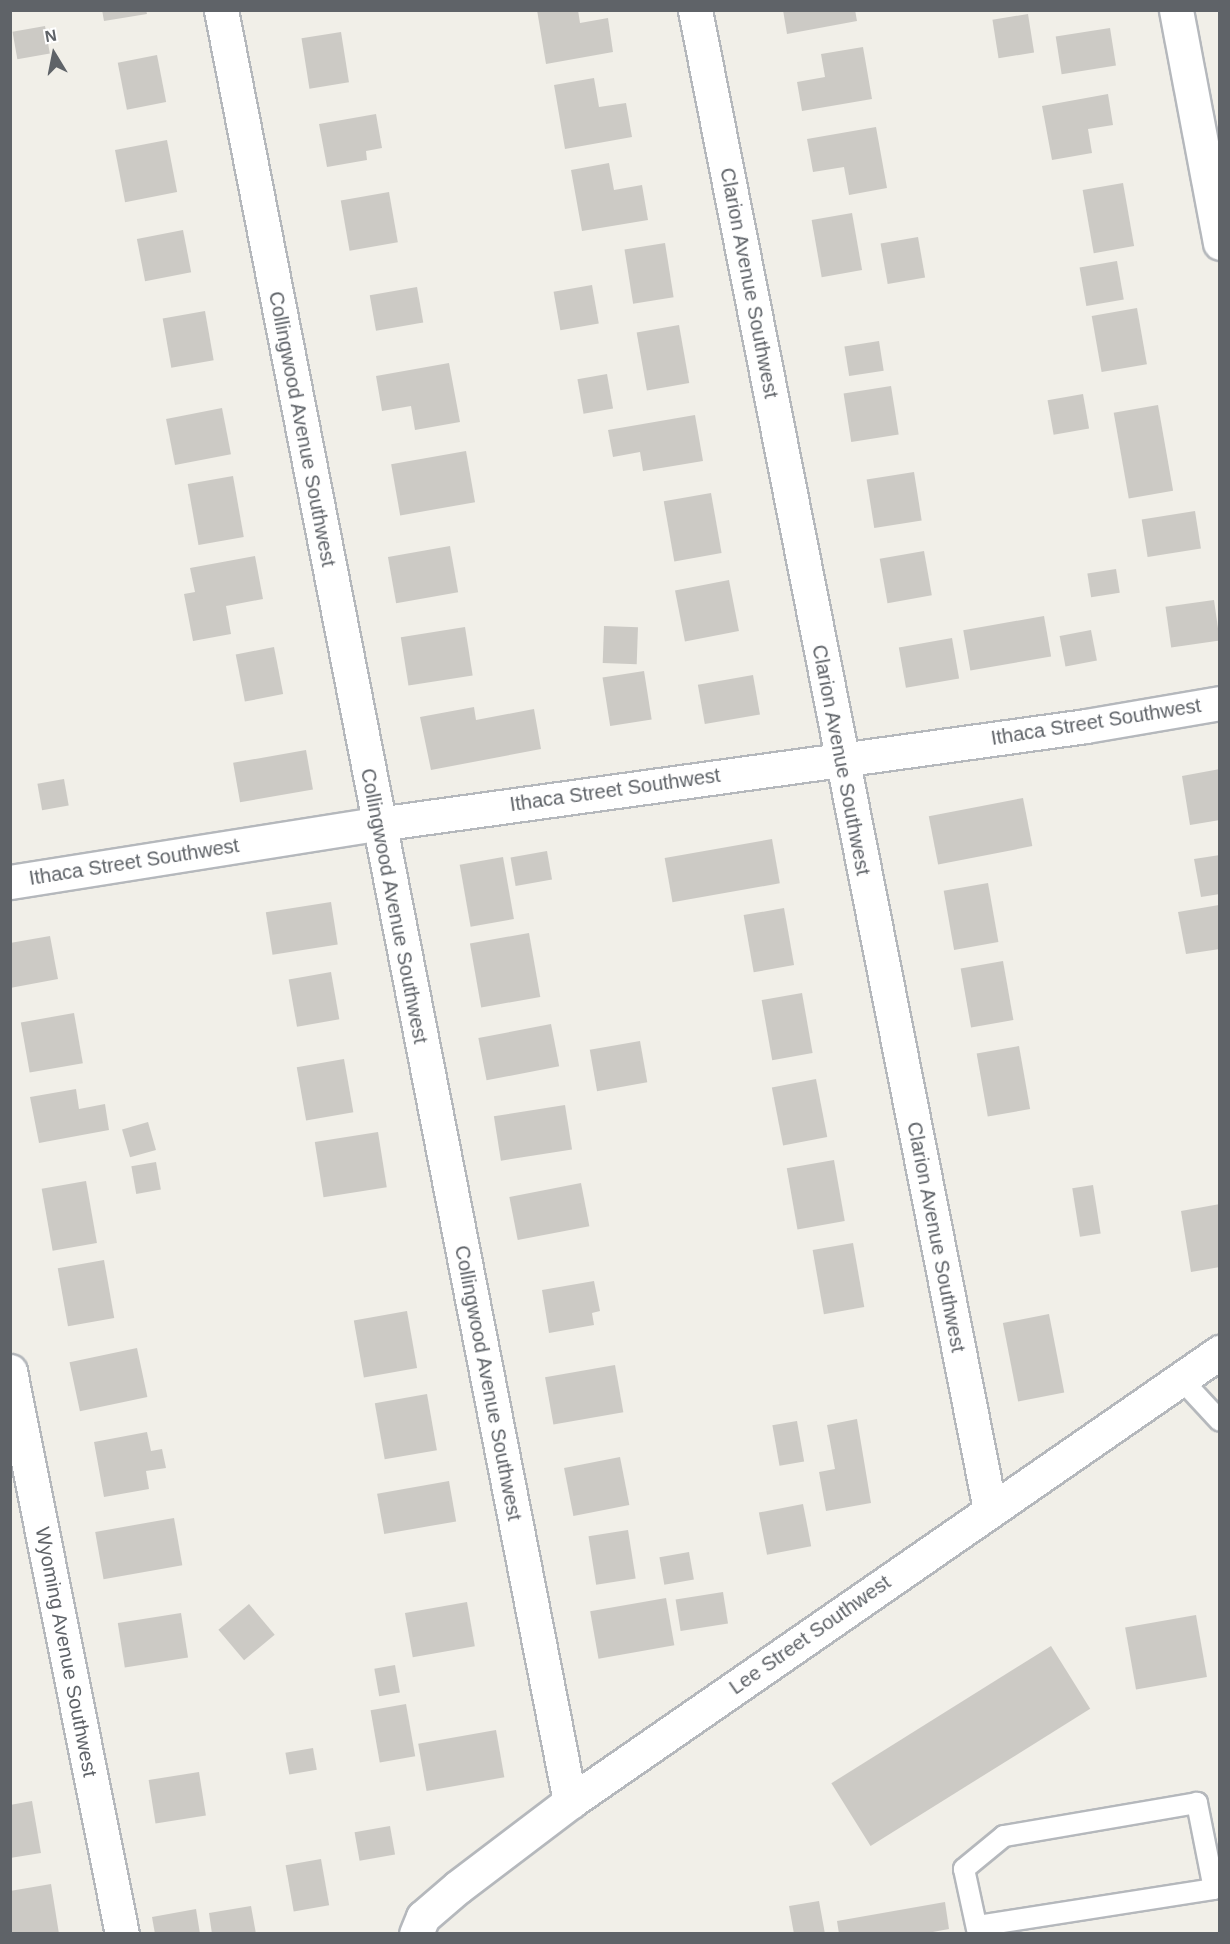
<!DOCTYPE html>
<html>
<head>
<meta charset="utf-8">
<style>
	body { margin:0 }
	#map { position:relative; width:1230px; height:1944px; overflow:hidden; background:#f1efe8; font-family:Arial,sans-serif }
	div>[style] { position:absolute }
	.building>* { inset:0; background:#cccac5; transform-origin:0 0 }
	.roads { filter:drop-shadow(2px 0 #b5b8bc) drop-shadow(-2px 0 #b5b8bc) drop-shadow(0 2px #b5b8bc) drop-shadow(0 -2px #b5b8bc) }
	.service>* { height:20px; margin:-10px; padding:0 10px; transform-origin:10px; border-radius:10px; background:#fff }
	.minor>* { height:33px; margin:-16.5px; padding:0 16.5px; transform-origin:16.5px; border-radius:16.5px; background:#fff }
	span { translate:-50% -50%; white-space:nowrap; text-align:center; line-height:1.15; -webkit-text-stroke:5px #fff; paint-order:stroke }
	.street-label { font-size:20px; color:#5f6368 }
	.frame { position:absolute; inset:0; border:12px solid #5f6368; pointer-events:none }
	.north { position:absolute; left:24px; top:24px; width:60px; height:60px; -webkit-text-stroke:4px #fff; paint-order:stroke; rotate:350deg; font-size:16px; font-weight:700; line-height:24px; text-align:center; color:#5f6368 }
	.north::after { content:''; display:block; margin:auto; width:21px; height:27px; background:#5f6368; clip-path:polygon(50% 0,100% 100%,50% 72%,0 100%) }
</style>
</head>
<body>
<div id="map">
	<div class="building">
		<div style="clip-path:polygon(102px 10px,146px 10px,147px 14px,104px 21px)"></div>
		<div style="clip-path:polygon(537px 10px,578px 10px,580px 23px,608px 18px,613px 52px,546px 64px)"></div>
		<div style="clip-path:polygon(783px 10px,855px 10px,857px 21px,787px 34px)"></div>
		<div style="left:1028px;top:14px;width:39px;height:36px;rotate:81deg"></div>
		<div style="left:45px;top:26px;width:28px;height:33px;rotate:80deg"></div>
		<div style="left:1110px;top:28px;width:38px;height:55px;rotate:81deg"></div>
		<div style="left:341px;top:32px;width:51px;height:40px;rotate:81deg"></div>
		<div style="clip-path:polygon(863px 47px,872px 99px,802px 111px,797px 82px,825px 77px,821px 54px)"></div>
		<div style="left:157px;top:55px;width:48px;height:40px;rotate:79deg"></div>
		<div style="clip-path:polygon(594px 78px,599px 107px,626px 103px,632px 137px,565px 149px,554px 85px)"></div>
		<div style="clip-path:polygon(1108px 94px,1113px 125px,1088px 129px,1092px 153px,1052px 160px,1042px 106px)"></div>
		<div style="clip-path:polygon(376px 114px,382px 148px,366px 151px,367px 160px,327px 167px,319px 124px)"></div>
		<div style="clip-path:polygon(876px 127px,887px 188px,849px 195px,844px 167px,813px 172px,807px 139px)"></div>
		<div style="left:167px;top:140px;width:53px;height:53px;rotate:79deg"></div>
		<div style="clip-path:polygon(609px 163px,614px 190px,642px 185px,648px 220px,582px 231px,571px 170px)"></div>
		<div style="left:1123px;top:183px;width:64px;height:41px;rotate:80deg"></div>
		<div style="left:389px;top:192px;width:51px;height:49px;rotate:80deg"></div>
		<div style="left:852px;top:213px;width:58px;height:41px;rotate:80deg"></div>
		<div style="left:183px;top:230px;width:43px;height:47px;rotate:79deg"></div>
		<div style="left:918px;top:237px;width:41px;height:38px;rotate:80deg"></div>
		<div style="left:665px;top:243px;width:55px;height:41px;rotate:81deg"></div>
		<div style="left:1117px;top:261px;width:39px;height:38px;rotate:80deg"></div>
		<div style="left:592px;top:285px;width:39px;height:39px;rotate:80deg"></div>
		<div style="left:417px;top:287px;width:36px;height:48px;rotate:80deg"></div>
		<div style="left:1137px;top:308px;width:57px;height:46px;rotate:80deg"></div>
		<div style="left:205px;top:311px;width:50px;height:43px;rotate:80deg"></div>
		<div style="left:679px;top:325px;width:59px;height:43px;rotate:80deg"></div>
		<div style="left:879px;top:341px;width:30px;height:35px;rotate:81deg"></div>
		<div style="clip-path:polygon(449px 363px,460px 422px,415px 430px,411px 406px,382px 411px,376px 376px)"></div>
		<div style="left:607px;top:374px;width:35px;height:30px;rotate:80deg"></div>
		<div style="left:891px;top:386px;width:49px;height:48px;rotate:81deg"></div>
		<div style="left:1083px;top:394px;width:35px;height:36px;rotate:80deg"></div>
		<div style="left:1158px;top:405px;width:87px;height:45px;rotate:80deg"></div>
		<div style="left:222px;top:408px;width:47px;height:57px;rotate:79deg"></div>
		<div style="clip-path:polygon(695px 415px,703px 461px,643px 471px,640px 452px,613px 457px,608px 430px)"></div>
		<div style="left:466px;top:451px;width:52px;height:76px;rotate:80deg"></div>
		<div style="left:914px;top:472px;width:49px;height:48px;rotate:81deg"></div>
		<div style="left:233px;top:476px;width:62px;height:46px;rotate:80deg"></div>
		<div style="left:711px;top:493px;width:61px;height:48px;rotate:80deg"></div>
		<div style="left:1195px;top:511px;width:38px;height:54px;rotate:81deg"></div>
		<div style="left:450px;top:546px;width:47px;height:63px;rotate:80deg"></div>
		<div style="left:924px;top:551px;width:45px;height:45px;rotate:80deg"></div>
		<div style="clip-path:polygon(255px 556px,263px 599px,226px 606px,231px 634px,193px 641px,184px 594px,195px 592px,190px 568px)"></div>
		<div style="left:1116px;top:569px;width:24px;height:29px;rotate:81deg"></div>
		<div style="left:729px;top:580px;width:52px;height:55px;rotate:79deg"></div>
		<div style="left:1214px;top:600px;width:41px;height:49px;rotate:82deg"></div>
		<div style="left:1044px;top:616px;width:41px;height:82px;rotate:80deg"></div>
		<div style="left:604px;top:626px;width:34px;height:37px;rotate:2deg"></div>
		<div style="left:465px;top:627px;width:49px;height:65px;rotate:81deg"></div>
		<div style="left:1091px;top:630px;width:31px;height:32px;rotate:79deg"></div>
		<div style="left:952px;top:638px;width:41px;height:54px;rotate:80deg"></div>
		<div style="left:274px;top:647px;width:48px;height:39px;rotate:79deg"></div>
		<div style="left:644px;top:671px;width:49px;height:42px;rotate:81deg"></div>
		<div style="left:753px;top:675px;width:40px;height:56px;rotate:80deg"></div>
		<div style="clip-path:polygon(474px 707px,476px 720px,534px 709px,541px 749px,431px 770px,420px 717px)"></div>
		<div style="left:306px;top:750px;width:40px;height:74px;rotate:80deg"></div>
		<div style="clip-path:polygon(1220px 769px,1220px 820px,1190px 825px,1182px 776px)"></div>
		<div style="left:64px;top:779px;width:27px;height:27px;rotate:80deg"></div>
		<div style="left:1023px;top:798px;width:49px;height:96px;rotate:79deg"></div>
		<div style="left:772px;top:839px;width:45px;height:109px;rotate:80deg"></div>
		<div style="left:547px;top:851px;width:29px;height:37px;rotate:80deg"></div>
		<div style="clip-path:polygon(1220px 855px,1220px 894px,1201px 897px,1194px 859px)"></div>
		<div style="left:503px;top:857px;width:63px;height:44px;rotate:80deg"></div>
		<div style="left:988px;top:883px;width:60px;height:45px;rotate:80deg"></div>
		<div style="left:331px;top:902px;width:43px;height:66px;rotate:81deg"></div>
		<div style="clip-path:polygon(1219px 905px,1220px 949px,1186px 954px,1178px 912px)"></div>
		<div style="left:784px;top:908px;width:58px;height:41px;rotate:80deg"></div>
		<div style="left:529px;top:933px;width:65px;height:60px;rotate:80deg"></div>
		<div style="clip-path:polygon(50px 936px,58px 979px,10px 988px,10px 943px)"></div>
		<div style="left:1003px;top:961px;width:60px;height:43px;rotate:80deg"></div>
		<div style="left:331px;top:972px;width:48px;height:43px;rotate:80deg"></div>
		<div style="left:802px;top:993px;width:61px;height:41px;rotate:80deg"></div>
		<div style="left:74px;top:1013px;width:51px;height:54px;rotate:80deg"></div>
		<div style="left:551px;top:1024px;width:43px;height:74px;rotate:79deg"></div>
		<div style="left:640px;top:1041px;width:42px;height:51px;rotate:80deg"></div>
		<div style="left:1019px;top:1046px;width:64px;height:43px;rotate:80deg"></div>
		<div style="left:344px;top:1059px;width:54px;height:48px;rotate:80deg"></div>
		<div style="left:816px;top:1079px;width:59px;height:45px;rotate:79deg"></div>
		<div style="clip-path:polygon(76px 1089px,79px 1109px,105px 1104px,109px 1130px,39px 1143px,30px 1097px)"></div>
		<div style="left:565px;top:1105px;width:45px;height:72px;rotate:81deg"></div>
		<div style="left:148px;top:1122px;width:29px;height:27px;rotate:74deg"></div>
		<div style="left:378px;top:1132px;width:56px;height:64px;rotate:81deg"></div>
		<div style="left:834px;top:1160px;width:62px;height:48px;rotate:80deg"></div>
		<div style="left:156px;top:1162px;width:28px;height:25px;rotate:80deg"></div>
		<div style="left:86px;top:1181px;width:63px;height:45px;rotate:80deg"></div>
		<div style="left:581px;top:1183px;width:44px;height:73px;rotate:79deg"></div>
		<div style="left:1093px;top:1185px;width:49px;height:21px;rotate:81deg"></div>
		<div style="clip-path:polygon(1220px 1204px,1220px 1267px,1191px 1272px,1181px 1211px)"></div>
		<div style="left:853px;top:1243px;width:65px;height:41px;rotate:80deg"></div>
		<div style="left:104px;top:1260px;width:59px;height:47px;rotate:80deg"></div>
		<div style="clip-path:polygon(594px 1281px,600px 1311px,592px 1313px,594px 1325px,549px 1333px,542px 1290px)"></div>
		<div style="left:407px;top:1311px;width:58px;height:54px;rotate:80deg"></div>
		<div style="left:1049px;top:1314px;width:80px;height:47px;rotate:79deg"></div>
		<div style="left:137px;top:1348px;width:50px;height:69px;rotate:78deg"></div>
		<div style="left:615px;top:1365px;width:48px;height:71px;rotate:80deg"></div>
		<div style="left:427px;top:1394px;width:57px;height:53px;rotate:80deg"></div>
		<div style="clip-path:polygon(857px 1419px,871px 1503px,826px 1511px,819px 1472px,835px 1469px,827px 1425px)"></div>
		<div style="left:797px;top:1421px;width:41px;height:25px;rotate:80deg"></div>
		<div style="clip-path:polygon(147px 1432px,151px 1451px,162px 1449px,166px 1468px,146px 1471px,149px 1489px,104px 1497px,94px 1442px)"></div>
		<div style="left:620px;top:1457px;width:49px;height:57px;rotate:79deg"></div>
		<div style="left:449px;top:1481px;width:41px;height:73px;rotate:80deg"></div>
		<div style="left:803px;top:1504px;width:43px;height:45px;rotate:79deg"></div>
		<div style="left:174px;top:1518px;width:48px;height:80px;rotate:80deg"></div>
		<div style="left:628px;top:1530px;width:49px;height:40px;rotate:81deg"></div>
		<div style="left:689px;top:1552px;width:28px;height:30px;rotate:80deg"></div>
		<div style="left:723px;top:1592px;width:32px;height:48px;rotate:81deg"></div>
		<div style="left:666px;top:1598px;width:48px;height:77px;rotate:80deg"></div>
		<div style="left:467px;top:1602px;width:45px;height:63px;rotate:80deg"></div>
		<div style="left:249px;top:1604px;width:40px;height:40px;rotate:50deg"></div>
		<div style="left:181px;top:1613px;width:45px;height:64px;rotate:81deg"></div>
		<div style="left:1196px;top:1615px;width:63px;height:72px;rotate:80deg"></div>
		<div style="left:1051px;top:1646px;width:74px;height:259px;rotate:58deg"></div>
		<div style="left:395px;top:1665px;width:28px;height:21px;rotate:80deg"></div>
		<div style="left:406px;top:1704px;width:53px;height:36px;rotate:80deg"></div>
		<div style="left:496px;top:1730px;width:48px;height:79px;rotate:80deg"></div>
		<div style="left:313px;top:1748px;width:22px;height:28px;rotate:80deg"></div>
		<div style="left:199px;top:1772px;width:44px;height:51px;rotate:81deg"></div>
		<div style="clip-path:polygon(32px 1801px,41px 1853px,10px 1858px,10px 1805px)"></div>
		<div style="left:390px;top:1826px;width:29px;height:36px;rotate:80deg"></div>
		<div style="left:321px;top:1859px;width:47px;height:36px;rotate:80deg"></div>
		<div style="clip-path:polygon(51px 1884px,59px 1934px,10px 1934px,10px 1891px)"></div>
		<div style="clip-path:polygon(819px 1901px,825px 1934px,794px 1934px,789px 1906px)"></div>
		<div style="clip-path:polygon(945px 1902px,949px 1929px,922px 1934px,839px 1934px,837px 1921px)"></div>
		<div style="clip-path:polygon(251px 1906px,256px 1934px,212px 1934px,209px 1913px)"></div>
		<div style="clip-path:polygon(196px 1909px,200px 1934px,155px 1934px,152px 1917px)"></div>
	</div>
	<div class="roads">
		<div class="service">
			<div style="left:1181px;top:1379px;width:57px;rotate:47.1deg"></div>
			<div style="left:977px;top:1926px;width:240px;rotate:-8.9deg"></div>
			<div style="left:1214px;top:1889px;width:88px;rotate:-101.2deg"></div>
			<div style="left:1197px;top:1803px;width:196px;rotate:170.3deg"></div>
			<div style="left:1004px;top:1836px;width:52px;rotate:140.5deg"></div>
			<div style="left:964px;top:1869px;width:66px;rotate:77.8deg"></div>
		</div>
		<div class="minor">
			<div style="left:221px;top:10px;width:1826px;rotate:78.98deg"></div>
			<div style="left:695px;top:10px;width:1528px;rotate:78.87deg"></div>
			<div style="left:1176px;top:10px;width:237px;rotate:79.3deg"></div>
			<div style="left:10px;top:882px;width:373px;rotate:-9deg"></div>
			<div style="left:378px;top:824px;width:715px;rotate:-7.88deg"></div>
			<div style="left:1086px;top:726px;width:136px;rotate:-9.7deg"></div>
			<div style="left:10px;top:1371px;width:574px;rotate:78.75deg"></div>
			<div style="left:416px;top:1934px;width:18px;rotate:-68deg"></div>
			<div style="left:423px;top:1917px;width:46px;rotate:-40.6deg"></div>
			<div style="left:458px;top:1887px;width:141px;rotate:-37.2deg"></div>
			<div style="left:570px;top:1802px;width:791px;rotate:-34.7deg"></div>
		</div>
	</div>
	<div class="street-label">
		<span style="left:749px;top:283px;rotate:79deg">Clarion Avenue Southwest</span>
		<span style="left:302px;top:429px;rotate:79deg">Collingwood Avenue Southwest</span>
		<span style="left:1096px;top:722px;rotate:-9deg">Ithaca Street Southwest</span>
		<span style="left:841px;top:760px;rotate:79deg">Clarion Avenue Southwest</span>
		<span style="left:615px;top:790px;rotate:-8deg">Ithaca Street Southwest</span>
		<span style="left:134px;top:862px;rotate:-9deg">Ithaca Street Southwest</span>
		<span style="left:394px;top:906px;rotate:79deg">Collingwood Avenue Southwest</span>
		<span style="left:936px;top:1237px;rotate:79deg">Clarion Avenue Southwest</span>
		<span style="left:488px;top:1383px;rotate:79deg">Collingwood Avenue Southwest</span>
		<span style="left:810px;top:1635px;rotate:-35deg">Lee Street Southwest</span>
		<span style="left:66px;top:1652px;rotate:79deg">Wyoming Avenue Southwest</span>
	</div>
	<div class="frame"></div>
	<div class="north">N</div>
</div>
</body>
</html>
